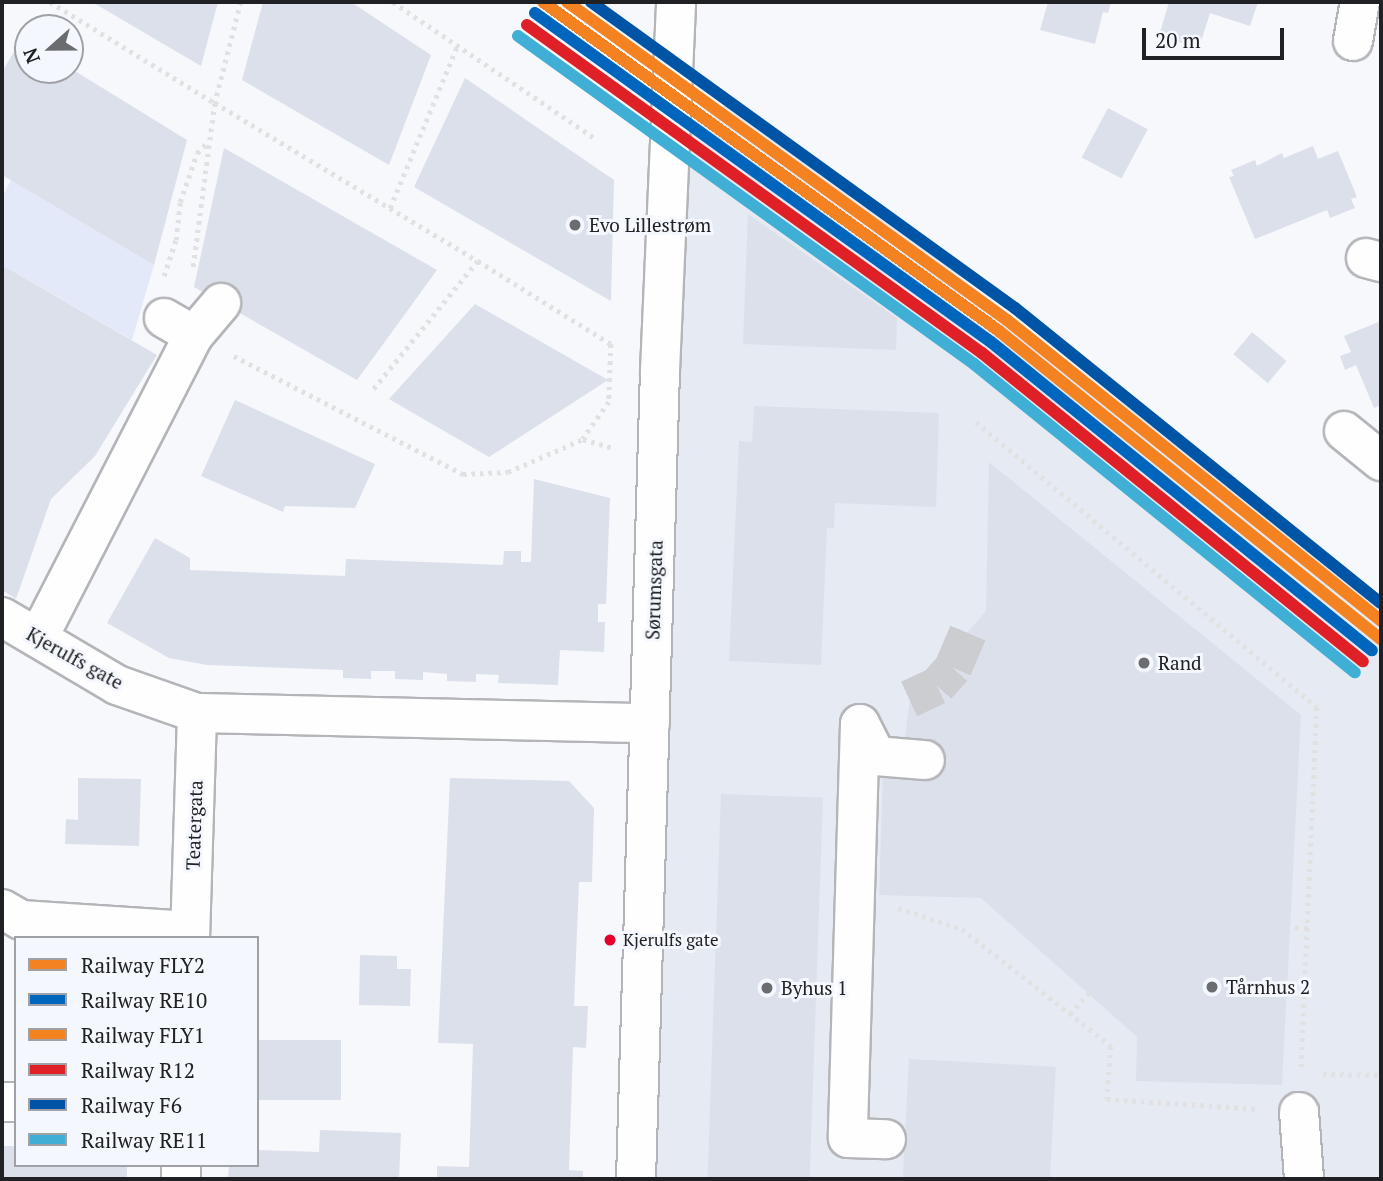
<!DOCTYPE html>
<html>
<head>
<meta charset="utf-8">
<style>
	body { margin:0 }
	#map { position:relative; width:1383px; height:1181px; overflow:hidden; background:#f6f8fc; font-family:"PT Serif",serif }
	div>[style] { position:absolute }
	.built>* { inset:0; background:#e6eaf3 }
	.green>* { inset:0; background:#e3e9f8 }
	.building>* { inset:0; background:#dbe0ea; transform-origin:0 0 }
	.minor-tunnel>* { height:38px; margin-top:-19px; transform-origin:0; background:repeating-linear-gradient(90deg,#cbcdd1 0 38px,transparent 0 57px) }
	.path>* { height:4.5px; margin-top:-2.25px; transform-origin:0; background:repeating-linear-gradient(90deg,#e1e1e2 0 3.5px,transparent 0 8.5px) }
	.roads { filter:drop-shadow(2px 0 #b4b5b8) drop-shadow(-2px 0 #b4b5b8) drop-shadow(0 2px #b4b5b8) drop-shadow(0 -2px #b4b5b8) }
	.minor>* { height:38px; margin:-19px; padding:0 19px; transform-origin:19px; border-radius:19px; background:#fefeff }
	.major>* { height:38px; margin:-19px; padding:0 19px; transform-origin:19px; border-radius:19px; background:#fefeff }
	.rail-1>* { height:12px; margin:-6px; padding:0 6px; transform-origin:6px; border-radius:6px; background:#f58220 }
	.rail-2>* { height:12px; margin:-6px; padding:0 6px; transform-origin:6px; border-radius:6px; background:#0065bd }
	.rail-3>* { height:12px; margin:-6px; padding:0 6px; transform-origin:6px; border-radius:6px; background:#f58220 }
	.rail-4>* { height:12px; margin:-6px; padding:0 6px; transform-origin:6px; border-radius:6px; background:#df2027 }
	.rail-5>* { height:12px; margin:-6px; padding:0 6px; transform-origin:6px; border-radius:6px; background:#0054a6 }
	.rail-6>* { height:12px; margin:-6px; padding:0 6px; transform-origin:6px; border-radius:6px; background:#3fafd6 }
	.dots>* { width:19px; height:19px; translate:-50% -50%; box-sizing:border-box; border:4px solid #f4f7fe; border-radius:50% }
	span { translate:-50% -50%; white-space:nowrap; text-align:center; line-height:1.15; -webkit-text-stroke:6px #f4f7fe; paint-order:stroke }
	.bus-label { font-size:17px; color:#202124 }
	.left { translate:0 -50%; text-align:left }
	.poi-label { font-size:19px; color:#202124 }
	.street-label { font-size:19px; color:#202124 }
	.frame { position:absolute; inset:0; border:4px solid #202124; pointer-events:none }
	.legend { position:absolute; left:14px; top:936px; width:245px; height:231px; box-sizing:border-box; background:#f4f7fe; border:2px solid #9fa1a7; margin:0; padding:9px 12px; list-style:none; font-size:21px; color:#202124 }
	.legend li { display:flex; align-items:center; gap:14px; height:35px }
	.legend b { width:35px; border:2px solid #9fa1a7 }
	.north { position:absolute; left:14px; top:14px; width:70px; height:70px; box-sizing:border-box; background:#f4f7fe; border:2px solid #9fa1a7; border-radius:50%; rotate:249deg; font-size:19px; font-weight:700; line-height:28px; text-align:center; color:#202124 }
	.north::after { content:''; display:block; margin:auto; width:24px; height:32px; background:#6b6c70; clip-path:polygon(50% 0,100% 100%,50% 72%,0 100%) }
	.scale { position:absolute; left:1142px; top:28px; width:142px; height:32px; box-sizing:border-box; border:4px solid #202124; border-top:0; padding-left:9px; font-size:21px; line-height:24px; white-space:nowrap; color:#202124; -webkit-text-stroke:5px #f4f7fe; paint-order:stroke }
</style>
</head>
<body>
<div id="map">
	<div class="built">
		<div style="clip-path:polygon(733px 101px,1381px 603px,1381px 1179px,642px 1179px,689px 124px)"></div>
	</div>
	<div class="green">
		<div style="clip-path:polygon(11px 180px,154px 265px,132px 340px,2px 265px,2px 198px)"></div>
	</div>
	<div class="building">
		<div style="clip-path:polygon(92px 2px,218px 2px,201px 66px)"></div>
		<div style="clip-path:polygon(263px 2px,351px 2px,431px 55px,389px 165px,242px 80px)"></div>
		<div style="clip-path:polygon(1048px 2px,1111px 2px,1108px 13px,1103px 12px,1095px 44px,1040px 30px)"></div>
		<div style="clip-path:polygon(1169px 2px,1258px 2px,1250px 26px,1210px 13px,1199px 48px,1159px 36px)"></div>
		<div style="clip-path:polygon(22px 38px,28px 42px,28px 70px,70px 68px,187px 140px,154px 265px,2px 175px,2px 72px)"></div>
		<div style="clip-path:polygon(465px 78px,614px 180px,611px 301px,414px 187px)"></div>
		<div style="left:1108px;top:108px;width:45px;height:56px;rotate:28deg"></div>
		<div style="clip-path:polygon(1313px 146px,1318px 159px,1338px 151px,1357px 197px,1351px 199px,1355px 208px,1330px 218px,1327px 210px,1255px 239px,1229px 177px,1234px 176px,1231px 170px,1255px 160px,1257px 166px,1282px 153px,1284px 158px)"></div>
		<div style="clip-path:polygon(224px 148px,437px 270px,357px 380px,194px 287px)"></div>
		<div style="clip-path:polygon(748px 214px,897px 318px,896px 350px,743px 344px)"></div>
		<div style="clip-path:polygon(2px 265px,157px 355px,95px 456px,51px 499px,16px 599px,2px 590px)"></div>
		<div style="clip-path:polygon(475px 304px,608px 380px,489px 457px,389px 399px)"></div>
		<div style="clip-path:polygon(1381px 321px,1381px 405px,1374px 408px,1356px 365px,1345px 370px,1340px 356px,1351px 352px,1344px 336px)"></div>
		<div style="left:1252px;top:332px;width:45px;height:29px;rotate:40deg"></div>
		<div style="clip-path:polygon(235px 400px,375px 464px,355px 508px,285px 506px,283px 512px,201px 476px)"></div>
		<div style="clip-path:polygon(754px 406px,939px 413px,936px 507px,835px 503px,834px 528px,827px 528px,821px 665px,729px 661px,739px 441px,752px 442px)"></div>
		<div style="clip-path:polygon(989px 462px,1301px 715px,1282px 1085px,1136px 1081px,1137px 1037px,981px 898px,879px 895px,884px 738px,905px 737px,910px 698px,986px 611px)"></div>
		<div style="clip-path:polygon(534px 479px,610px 498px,606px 604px,598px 604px,598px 622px,605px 622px,604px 652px,560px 650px,558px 685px,498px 683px,499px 675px,476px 674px,476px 682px,447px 681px,447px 674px,423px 672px,423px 680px,395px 679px,395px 671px,371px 671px,371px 679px,343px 678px,343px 670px,207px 665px,169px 658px,107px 623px,155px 538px,190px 558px,190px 570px,345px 576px,346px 559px,503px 565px,504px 551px,521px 551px,521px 562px,531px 562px)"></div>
		<div style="clip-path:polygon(78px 778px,141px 779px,139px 846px,65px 844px,66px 819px,78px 820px)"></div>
		<div style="clip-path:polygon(450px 778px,569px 781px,594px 808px,592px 882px,579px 882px,574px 1006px,588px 1006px,586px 1048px,573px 1047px,569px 1170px,583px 1171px,583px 1179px,437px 1179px,437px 1166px,469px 1167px,473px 1044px,438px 1043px)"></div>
		<div style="left:721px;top:794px;width:102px;height:385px;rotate:2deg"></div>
		<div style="clip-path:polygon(360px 955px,397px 956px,397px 969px,411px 969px,410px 1006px,359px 1005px)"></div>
		<div style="left:257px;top:1040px;width:84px;height:60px"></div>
		<div style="left:909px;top:1059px;width:147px;height:120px;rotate:3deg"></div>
		<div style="clip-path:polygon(320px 1130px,401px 1133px,399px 1179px,228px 1179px,229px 1165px,257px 1165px,257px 1150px,319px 1152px)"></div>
		<div style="clip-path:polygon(2px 1146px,16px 1146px,16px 1165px,127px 1165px,127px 1179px,2px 1179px)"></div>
	</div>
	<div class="minor-tunnel">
		<div style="left:909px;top:699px;width:31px;rotate:-25deg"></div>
		<div style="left:937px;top:686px;width:24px;rotate:-48deg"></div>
		<div style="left:953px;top:668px;width:39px;rotate:-67deg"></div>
	</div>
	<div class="path">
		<div style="left:50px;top:2px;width:193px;rotate:31.5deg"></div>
		<div style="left:215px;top:103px;width:168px;rotate:97.5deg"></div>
		<div style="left:241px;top:2px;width:104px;rotate:104.4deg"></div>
		<div style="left:215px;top:103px;width:307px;rotate:31deg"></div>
		<div style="left:478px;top:261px;width:166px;rotate:129.1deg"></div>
		<div style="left:393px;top:2px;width:245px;rotate:34deg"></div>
		<div style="left:390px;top:208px;width:178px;rotate:-67.5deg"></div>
		<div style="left:478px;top:261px;width:157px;rotate:32deg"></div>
		<div style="left:611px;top:344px;width:58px;rotate:92deg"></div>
		<div style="left:609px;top:402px;width:45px;rotate:125.1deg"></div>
		<div style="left:164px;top:276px;width:38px;rotate:-72deg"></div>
		<div style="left:176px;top:240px;width:38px;rotate:-84deg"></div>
		<div style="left:180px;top:202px;width:52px;rotate:-70.9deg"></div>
		<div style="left:197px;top:153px;width:13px;rotate:-45deg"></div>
		<div style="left:234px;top:356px;width:258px;rotate:27.3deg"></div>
		<div style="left:463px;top:474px;width:45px;rotate:-2.5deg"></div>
		<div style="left:508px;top:472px;width:82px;rotate:-23.7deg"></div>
		<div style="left:583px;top:439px;width:34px;rotate:17deg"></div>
		<div style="left:976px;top:422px;width:444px;rotate:39.9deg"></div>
		<div style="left:1317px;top:707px;width:362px;rotate:92.5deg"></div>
		<div style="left:898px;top:908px;width:67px;rotate:18.2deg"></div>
		<div style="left:962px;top:929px;width:189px;rotate:38.1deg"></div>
		<div style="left:1111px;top:1046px;width:53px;rotate:94.3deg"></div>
		<div style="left:1107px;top:1099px;width:150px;rotate:3.8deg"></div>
		<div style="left:1287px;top:928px;width:21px"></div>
		<div style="left:1070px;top:1014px;width:28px;rotate:-49deg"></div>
		<div style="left:1323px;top:1074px;width:58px;rotate:1deg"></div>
	</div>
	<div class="roads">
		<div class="minor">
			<div style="left:1353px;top:41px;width:40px;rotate:-80deg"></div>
			<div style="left:1366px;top:258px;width:16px;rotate:15deg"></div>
			<div style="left:164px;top:318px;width:34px;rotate:30deg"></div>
			<div style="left:1344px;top:431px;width:48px;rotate:39deg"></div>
			<div style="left:2px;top:617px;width:134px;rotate:30.6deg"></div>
			<div style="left:117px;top:685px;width:85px;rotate:19.3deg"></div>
			<div style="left:197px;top:713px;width:453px;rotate:1.3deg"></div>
			<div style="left:38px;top:638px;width:341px;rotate:-62.8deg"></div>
			<div style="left:194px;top:335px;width:42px;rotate:-49.8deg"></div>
			<div style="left:860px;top:724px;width:414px;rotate:91.7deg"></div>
			<div style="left:848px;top:1138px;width:38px;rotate:2deg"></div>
			<div style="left:860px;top:724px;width:36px;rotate:63deg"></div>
			<div style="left:876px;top:756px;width:49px;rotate:4.7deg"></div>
			<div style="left:2px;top:909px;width:22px;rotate:30deg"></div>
			<div style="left:21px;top:920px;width:169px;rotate:3.7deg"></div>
			<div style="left:190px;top:938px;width:225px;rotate:-88.2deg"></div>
			<div style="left:2px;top:1102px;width:14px"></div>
			<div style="left:1299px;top:1112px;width:67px;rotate:85.7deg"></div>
			<div style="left:181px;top:1179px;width:14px;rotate:-90deg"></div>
		</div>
		<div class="major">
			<div style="left:636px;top:1179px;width:808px;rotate:-88.3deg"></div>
			<div style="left:660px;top:371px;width:369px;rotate:-87.5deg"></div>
		</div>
	</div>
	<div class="rail-1">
		<div style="left:543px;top:2px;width:562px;rotate:35.81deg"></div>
		<div style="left:999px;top:331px;width:491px;rotate:38.9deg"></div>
	</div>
	<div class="rail-2">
		<div style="left:535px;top:13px;width:562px;rotate:35.81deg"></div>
		<div style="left:991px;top:342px;width:490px;rotate:39deg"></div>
	</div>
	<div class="rail-3">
		<div style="left:567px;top:2px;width:543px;rotate:35.86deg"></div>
		<div style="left:1007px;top:320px;width:480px;rotate:38.8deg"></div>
	</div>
	<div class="rail-4">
		<div style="left:527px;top:25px;width:561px;rotate:35.79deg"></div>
		<div style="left:982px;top:353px;width:490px;rotate:39deg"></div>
	</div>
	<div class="rail-5">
		<div style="left:591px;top:2px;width:523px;rotate:35.82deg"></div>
		<div style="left:1015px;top:308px;width:470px;rotate:38.9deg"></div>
	</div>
	<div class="rail-6">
		<div style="left:518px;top:36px;width:562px;rotate:35.73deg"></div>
		<div style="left:974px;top:364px;width:490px;rotate:39deg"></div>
	</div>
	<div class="dots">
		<div style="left:575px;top:225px;background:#6b6c70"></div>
		<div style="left:1144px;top:663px;background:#6b6c70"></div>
		<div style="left:610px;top:940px;background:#e4002b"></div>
		<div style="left:1212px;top:987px;background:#6b6c70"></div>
		<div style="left:767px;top:988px;background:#6b6c70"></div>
	</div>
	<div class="bus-label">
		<span class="left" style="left:623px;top:940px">Kjerulfs gate</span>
	</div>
	<div class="poi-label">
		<span class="left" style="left:589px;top:225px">Evo Lillestrøm</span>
		<span class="left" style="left:1158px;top:663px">Rand</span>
		<span class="left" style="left:1226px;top:987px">Tårnhus 2</span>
		<span class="left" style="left:781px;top:988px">Byhus 1</span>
	</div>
	<div class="street-label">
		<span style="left:654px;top:590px;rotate:-88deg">Sørumsgata</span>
		<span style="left:75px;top:658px;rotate:29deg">Kjerulfs gate</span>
		<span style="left:194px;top:825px;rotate:-88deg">Teatergata</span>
	</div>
	<div class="frame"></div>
	<ul class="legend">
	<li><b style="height:9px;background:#f58220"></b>Railway FLY2</li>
	<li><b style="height:9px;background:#0065bd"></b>Railway RE10</li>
	<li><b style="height:9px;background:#f58220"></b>Railway FLY1</li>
	<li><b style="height:9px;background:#df2027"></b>Railway R12</li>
	<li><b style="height:9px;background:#0054a6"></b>Railway F6</li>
	<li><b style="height:9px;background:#3fafd6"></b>Railway RE11</li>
	</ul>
	<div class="north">N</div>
	<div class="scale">20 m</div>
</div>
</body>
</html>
